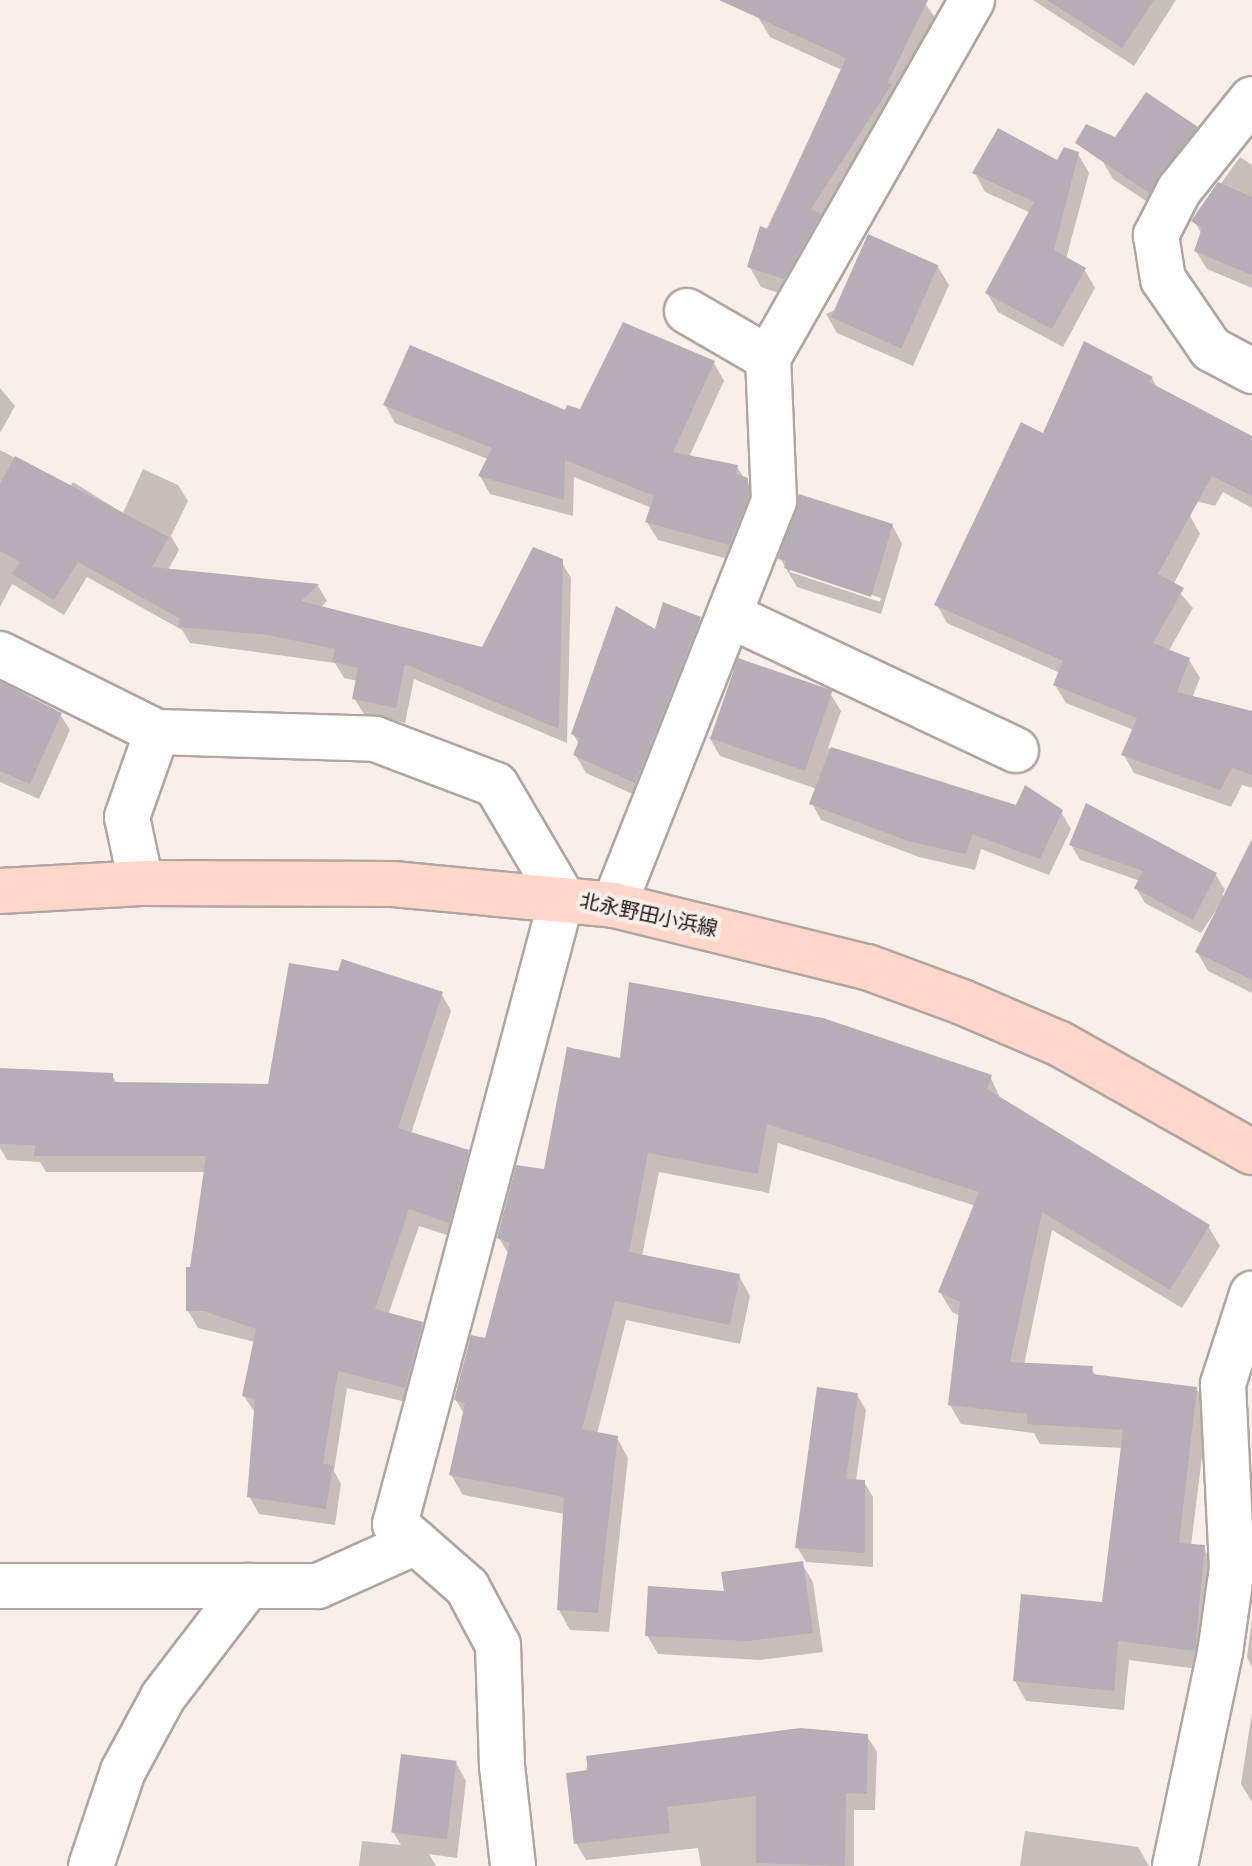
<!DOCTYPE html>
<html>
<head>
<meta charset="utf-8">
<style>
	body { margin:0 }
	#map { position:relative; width:1252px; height:1866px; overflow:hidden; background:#faeee8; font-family:Mulish,"Noto Sans JP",sans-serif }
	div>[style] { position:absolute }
	.shadow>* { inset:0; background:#0003 }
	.building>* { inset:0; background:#b6adb6; transform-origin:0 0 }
	.roads { filter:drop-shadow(2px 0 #b0a5a0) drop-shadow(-2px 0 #b0a5a0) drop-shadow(0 2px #b0a5a0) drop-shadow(0 -2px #b0a5a0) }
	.minor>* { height:44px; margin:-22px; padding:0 22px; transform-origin:22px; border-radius:22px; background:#fff }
	.major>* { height:44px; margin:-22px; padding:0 22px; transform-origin:22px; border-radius:22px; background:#fed6ca }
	span { translate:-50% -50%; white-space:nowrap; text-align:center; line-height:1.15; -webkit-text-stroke:8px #faeee8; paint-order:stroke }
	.street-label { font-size:20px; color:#1c1715 }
</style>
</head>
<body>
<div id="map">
	<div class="shadow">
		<div style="clip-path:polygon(768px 0,923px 0,938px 22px,796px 299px,761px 287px,749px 266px,842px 70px,770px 37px,758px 17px)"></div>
		<div style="clip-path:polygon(1033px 0,1176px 0,1134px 66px)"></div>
		<div style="clip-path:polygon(1196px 128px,1207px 147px,1161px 211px,1113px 179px,1102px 160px)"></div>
		<div style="clip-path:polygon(1078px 154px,1089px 173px,1066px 259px,1084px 269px,1095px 288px,1063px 347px,998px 312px,987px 293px,1031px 213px,985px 192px,975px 173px,1058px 163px)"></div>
		<div style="clip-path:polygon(1240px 157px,1252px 165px,1252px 288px,1207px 269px,1196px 251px,1202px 235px,1194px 221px)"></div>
		<div style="clip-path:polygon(938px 267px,949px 285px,913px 366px,837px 333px,826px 314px)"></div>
		<div style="clip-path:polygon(714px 363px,724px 381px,689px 457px,737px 467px,757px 498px,739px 562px,658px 540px,647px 522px,652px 508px,574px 477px,573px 516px,490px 494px,480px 476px,488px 459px,395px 423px,385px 405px,581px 412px)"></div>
		<div style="clip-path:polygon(1152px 378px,1158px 390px,1252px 438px,1252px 508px,1223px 492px,1215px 506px,1141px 486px,1190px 516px,1200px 534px,1173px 585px,1193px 608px,1168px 652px,1189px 660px,1200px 678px,1192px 698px,1252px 713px,1252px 788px,1242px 785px,1231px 807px,1134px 773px,1124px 755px,1134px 730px,1066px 703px,1055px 685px,1060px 673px,947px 623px,937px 605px,1044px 435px)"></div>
		<div style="clip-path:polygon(0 388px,15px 406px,0 433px)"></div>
		<div style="clip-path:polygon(0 450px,70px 487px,73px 482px,123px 513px,143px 469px,178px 485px,188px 501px,171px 536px,179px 550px,168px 570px,318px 586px,327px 601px,320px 608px,483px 650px,561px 561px,571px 578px,567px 743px,414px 679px,405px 723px,364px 714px,354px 698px,358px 681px,344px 678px,335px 663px,190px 643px,182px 630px,87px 577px,64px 615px,12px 584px,0 607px)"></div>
		<div style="clip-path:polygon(evenodd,892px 525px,902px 544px,881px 614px,797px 587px,780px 558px,892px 525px,790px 568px,881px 598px,880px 602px,790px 572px,790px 568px)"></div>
		<div style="clip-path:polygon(699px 619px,710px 638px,646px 800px,586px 773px,575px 754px,579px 744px,573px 734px,656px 632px)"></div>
		<div style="clip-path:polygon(0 680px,60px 714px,70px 730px,39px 799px,0 782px)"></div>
		<div style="clip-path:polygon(830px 693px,841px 711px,828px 748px,1017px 808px,1061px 812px,1071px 829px,1049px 875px,981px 849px,975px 870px,919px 857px,821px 820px,812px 803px,817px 789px,720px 756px,709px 737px)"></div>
		<div style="clip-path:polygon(1071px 845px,1216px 875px,1225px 890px,1222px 895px,1252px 911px,1252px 993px,1208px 971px,1197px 952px,1224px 898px,1201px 933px,1145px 903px,1136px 888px,1140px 881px,1080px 860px)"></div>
		<div style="clip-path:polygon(441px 993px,451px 1011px,411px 1134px,467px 1152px,477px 1169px,459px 1239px,419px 1226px,388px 1315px,422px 1324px,432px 1341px,415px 1404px,347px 1388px,334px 1471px,341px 1484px,335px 1525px,259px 1514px,249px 1496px,256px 1414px,244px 1396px,255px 1342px,198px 1328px,188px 1311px,206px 1172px,46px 1172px,40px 1162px,7px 1160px,0 1148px,0 1070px,112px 1075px,117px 1084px,270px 1086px)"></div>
		<div style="clip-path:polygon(621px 1060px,990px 1076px,1001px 1100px,1208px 1226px,1220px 1246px,1182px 1308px,1052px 1230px,1024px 1365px,1091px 1368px,1096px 1376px,1196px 1388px,1208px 1408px,1191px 1546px,1203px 1547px,1215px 1567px,1205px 1670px,1129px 1660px,1124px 1710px,1026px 1701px,1015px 1681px,1104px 1604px,1123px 1448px,1040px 1444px,1034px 1433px,961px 1424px,950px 1405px,960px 1316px,952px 1312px,940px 1292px,976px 1206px,778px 1143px,769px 1193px,659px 1172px,642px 1256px,739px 1276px,750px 1296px,740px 1344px,626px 1320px,597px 1434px,617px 1438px,628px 1458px,609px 1632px,570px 1630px,559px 1610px,565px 1514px,463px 1495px,451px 1475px,464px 1414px,456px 1400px,486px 1341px,509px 1255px,499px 1238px)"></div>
		<div style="clip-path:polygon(857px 1395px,866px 1410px,856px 1481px,864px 1482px,873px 1497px,873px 1567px,806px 1562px,797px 1547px)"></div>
		<div style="clip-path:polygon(802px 1564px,813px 1582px,823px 1652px,760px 1660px,658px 1654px,647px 1635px)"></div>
		<div style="clip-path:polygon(1252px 1619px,1252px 1667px,1247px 1657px)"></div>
		<div style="clip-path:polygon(1252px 1712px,1252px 1802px,1241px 1784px)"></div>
		<div style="clip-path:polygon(800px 1730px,867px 1736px,877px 1752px,875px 1810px,854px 1810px,854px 1866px,701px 1866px,698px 1848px,586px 1860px,576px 1843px,588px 1758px)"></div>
		<div style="clip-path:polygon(456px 1763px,466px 1781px,457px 1858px,429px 1854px,436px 1866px,359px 1866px,362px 1841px,401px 1845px,393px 1832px)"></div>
		<div style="clip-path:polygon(1025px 1831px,1138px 1847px,1149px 1866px,1020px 1866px)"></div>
	</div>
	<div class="building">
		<div style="clip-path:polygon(719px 0,928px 0,887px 83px,892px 84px,811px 209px,821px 214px,784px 279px,747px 267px,760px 226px,768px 229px,846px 58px)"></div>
		<div style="clip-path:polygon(1047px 0,1154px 0,1122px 48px)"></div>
		<div style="clip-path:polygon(1146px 92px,1198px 127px,1149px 193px,1075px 143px,1086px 124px,1115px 137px)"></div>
		<div style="clip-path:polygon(998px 128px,1057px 160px,1064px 147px,1079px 152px,1054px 250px,1086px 268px,1052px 329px,985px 293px,1034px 202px,972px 173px)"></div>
		<div style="clip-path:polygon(1218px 182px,1252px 197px,1252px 275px,1194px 251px,1202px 228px,1191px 221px)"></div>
		<div style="left:868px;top:234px;width:77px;height:91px;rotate:24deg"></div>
		<div style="clip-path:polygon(623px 322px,715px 361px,673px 452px,738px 465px,736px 474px,748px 478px,749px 496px,729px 545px,645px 522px,654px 496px,565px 460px,564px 500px,478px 476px,492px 448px,383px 405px,410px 345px,565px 410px,567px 405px,580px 409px)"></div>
		<div style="clip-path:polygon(1084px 341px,1153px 377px,1149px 382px,1252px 436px,1252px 496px,1212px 476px,1158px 574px,1184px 588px,1153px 643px,1190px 658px,1177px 692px,1252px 711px,1252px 775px,1232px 768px,1220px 790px,1121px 755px,1137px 718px,1053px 685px,1063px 661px,934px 605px,1021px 422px,1043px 433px)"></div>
		<div style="clip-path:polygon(15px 456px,169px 537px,152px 567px,319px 584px,301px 601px,482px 647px,533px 547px,563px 559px,559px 729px,405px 664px,396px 708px,352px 699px,358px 668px,332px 662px,335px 649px,268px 635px,178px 627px,179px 618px,78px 562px,54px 600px,12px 574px,20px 562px,0 551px,0 484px)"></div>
		<div style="clip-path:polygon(799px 494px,893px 524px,871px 597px,784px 568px,786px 561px,778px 559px)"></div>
		<div style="clip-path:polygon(663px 602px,701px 617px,635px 783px,573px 755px,580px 738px,571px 734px,616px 606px,655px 629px)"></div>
		<div style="left:738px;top:658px;width:100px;height:85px;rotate:19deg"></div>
		<div style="clip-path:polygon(0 682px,62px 713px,30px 784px,0 771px)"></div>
		<div style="clip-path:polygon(831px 747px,1016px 805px,1025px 785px,1063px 810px,1040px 859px,972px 834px,966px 854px,908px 841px,809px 804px)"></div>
		<div style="clip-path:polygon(1086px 803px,1217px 873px,1193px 920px,1134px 888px,1143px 871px,1069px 845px)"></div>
		<div style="clip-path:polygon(1252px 839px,1252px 980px,1195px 952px)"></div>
		<div style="clip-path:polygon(342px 959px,443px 992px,398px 1128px,469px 1150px,449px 1223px,409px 1209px,375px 1309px,423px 1322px,405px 1388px,338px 1371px,323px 1464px,333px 1465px,326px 1509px,247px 1497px,255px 1399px,242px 1396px,256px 1329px,204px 1311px,186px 1311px,186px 1267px,190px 1267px,206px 1156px,34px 1156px,35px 1145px,0 1144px,0 1068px,113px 1073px,113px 1082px,268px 1084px,289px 963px,338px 971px)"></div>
		<div style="clip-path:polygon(629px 982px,823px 1018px,992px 1075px,987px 1089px,1210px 1225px,1170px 1290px,1042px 1212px,1010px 1362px,1093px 1366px,1092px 1374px,1197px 1387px,1179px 1543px,1205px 1545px,1195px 1651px,1118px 1641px,1114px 1691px,1013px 1681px,1021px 1594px,1102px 1602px,1123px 1430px,1027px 1424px,1027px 1414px,948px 1405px,960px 1302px,938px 1292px,979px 1192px,767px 1124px,758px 1174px,648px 1153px,629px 1252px,740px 1274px,730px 1325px,615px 1301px,582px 1429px,618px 1436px,598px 1613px,557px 1610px,564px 1497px,449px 1475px,465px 1403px,454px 1400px,471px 1335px,485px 1338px,510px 1243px,497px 1238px,516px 1165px,544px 1169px,567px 1047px,620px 1058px)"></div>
		<div style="clip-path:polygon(817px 1387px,858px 1393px,846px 1479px,865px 1480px,865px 1553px,795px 1548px)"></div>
		<div style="clip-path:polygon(803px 1561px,813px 1633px,748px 1641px,645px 1636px,648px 1586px,724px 1591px,721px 1572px)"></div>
		<div style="clip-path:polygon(800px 1728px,868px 1734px,867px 1794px,846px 1793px,845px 1866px,756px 1863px,756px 1796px,667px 1807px,670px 1833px,574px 1844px,566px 1773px,588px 1770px,586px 1756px)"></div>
		<div style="left:401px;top:1754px;width:56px;height:79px;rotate:7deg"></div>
	</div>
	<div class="roads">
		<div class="minor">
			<div style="left:1252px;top:99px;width:117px;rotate:128.7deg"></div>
			<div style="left:1179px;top:190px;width:51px;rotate:117.1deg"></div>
			<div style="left:1156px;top:235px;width:45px;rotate:81deg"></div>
			<div style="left:1163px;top:279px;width:85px;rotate:55.6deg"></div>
			<div style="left:1211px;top:349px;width:47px;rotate:28.2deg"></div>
			<div style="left:687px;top:311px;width:94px;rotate:30.1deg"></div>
			<div style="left:731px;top:616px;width:315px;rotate:25.2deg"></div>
			<div style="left:0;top:654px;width:175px;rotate:26.4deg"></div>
			<div style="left:157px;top:732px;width:218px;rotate:1.8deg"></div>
			<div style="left:375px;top:739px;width:129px;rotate:20.8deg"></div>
			<div style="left:496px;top:785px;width:130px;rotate:59.5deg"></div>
			<div style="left:562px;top:897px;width:649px;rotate:104.91deg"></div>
			<div style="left:395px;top:1524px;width:96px;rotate:41.2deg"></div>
			<div style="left:467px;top:1587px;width:66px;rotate:61.9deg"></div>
			<div style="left:498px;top:1645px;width:121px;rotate:88.1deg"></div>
			<div style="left:502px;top:1766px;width:101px;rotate:83.7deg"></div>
			<div style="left:141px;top:883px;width:67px;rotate:-102deg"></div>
			<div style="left:127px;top:817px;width:90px;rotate:-70.6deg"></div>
			<div style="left:614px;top:905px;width:435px;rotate:-68.4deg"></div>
			<div style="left:774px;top:500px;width:142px;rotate:-92.4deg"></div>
			<div style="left:768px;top:358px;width:412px;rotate:-60.3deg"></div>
			<div style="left:0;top:1586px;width:318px"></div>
			<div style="left:318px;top:1586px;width:107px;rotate:-24.2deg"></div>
			<div style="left:91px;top:1866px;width:100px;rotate:-71.4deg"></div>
			<div style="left:123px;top:1771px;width:84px;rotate:-61.6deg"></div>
			<div style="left:163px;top:1697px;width:140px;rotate:-52.6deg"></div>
			<div style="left:1175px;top:1866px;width:218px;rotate:-78.1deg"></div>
			<div style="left:1220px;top:1653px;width:86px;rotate:-82deg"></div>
			<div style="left:1232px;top:1568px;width:184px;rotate:-92.8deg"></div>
			<div style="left:1223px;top:1384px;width:95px;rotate:-72.1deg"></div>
		</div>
		<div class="major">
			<div style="left:0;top:891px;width:141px;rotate:-3.2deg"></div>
			<div style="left:141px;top:883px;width:252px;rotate:0.2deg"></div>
			<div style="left:393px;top:884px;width:222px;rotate:5.4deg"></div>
			<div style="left:614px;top:905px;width:260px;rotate:13.8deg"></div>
			<div style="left:867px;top:967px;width:101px;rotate:20.2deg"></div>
			<div style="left:962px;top:1002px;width:107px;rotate:23.2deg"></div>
			<div style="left:1060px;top:1044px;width:220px;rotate:29.4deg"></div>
		</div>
	</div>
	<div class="street-label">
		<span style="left:649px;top:914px;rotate:12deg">北永野田小浜線</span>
	</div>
</div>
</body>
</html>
